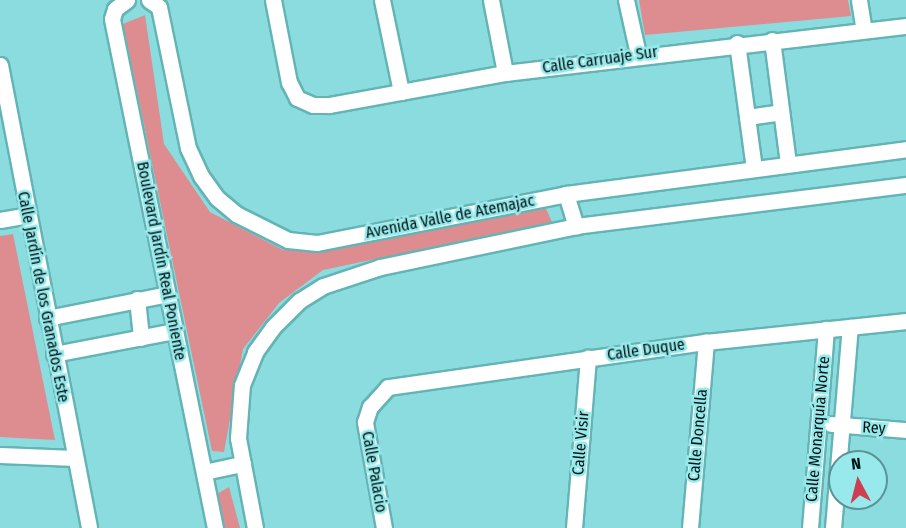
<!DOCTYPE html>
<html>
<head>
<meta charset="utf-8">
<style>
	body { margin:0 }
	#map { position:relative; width:906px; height:528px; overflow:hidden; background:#8bdcde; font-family:"Fira Sans Condensed",sans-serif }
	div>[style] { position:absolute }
	.green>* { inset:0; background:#dd8d90 }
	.roads { filter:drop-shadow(2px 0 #64b4b6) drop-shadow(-2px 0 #64b4b6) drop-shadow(0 2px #64b4b6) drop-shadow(0 -2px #64b4b6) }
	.minor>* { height:15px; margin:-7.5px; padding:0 7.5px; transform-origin:7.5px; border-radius:7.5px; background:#fff }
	span { translate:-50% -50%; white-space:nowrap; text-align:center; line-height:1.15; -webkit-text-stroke:5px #98e9eb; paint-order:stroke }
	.street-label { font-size:16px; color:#001415 }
	.north { position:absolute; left:828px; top:450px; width:60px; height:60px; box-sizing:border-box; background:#98e9eb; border:2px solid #5b9495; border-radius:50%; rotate:353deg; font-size:16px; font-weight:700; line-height:24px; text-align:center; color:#001415 }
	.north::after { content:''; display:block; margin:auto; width:21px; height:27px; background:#ce3e51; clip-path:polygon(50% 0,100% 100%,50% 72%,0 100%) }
</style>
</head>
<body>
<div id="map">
	<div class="green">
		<div style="clip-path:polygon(639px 0,848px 0,851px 16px,645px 35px)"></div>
		<div style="clip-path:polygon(145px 15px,164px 144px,210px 212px,283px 250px,330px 250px,544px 204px,552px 222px,323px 270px,279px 303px,243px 349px,224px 452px,212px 451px,123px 24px)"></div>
		<div style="clip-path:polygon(13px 234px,55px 440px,0 437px,0 236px)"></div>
		<div style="clip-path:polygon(229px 487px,240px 528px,222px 528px,215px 495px)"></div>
	</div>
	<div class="roads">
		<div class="minor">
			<div style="left:127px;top:0;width:15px;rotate:143deg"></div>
			<div style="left:115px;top:9px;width:10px;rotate:107deg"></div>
			<div style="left:112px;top:19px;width:519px;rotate:78.56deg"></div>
			<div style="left:149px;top:0;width:12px;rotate:35deg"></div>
			<div style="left:159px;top:7px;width:144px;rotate:78.4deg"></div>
			<div style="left:188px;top:148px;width:31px;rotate:65deg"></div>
			<div style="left:201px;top:176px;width:27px;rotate:54deg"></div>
			<div style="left:217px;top:198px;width:25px;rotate:40deg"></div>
			<div style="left:236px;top:214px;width:58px;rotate:26.6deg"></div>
			<div style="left:288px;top:240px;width:29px;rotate:6deg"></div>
			<div style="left:317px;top:243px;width:254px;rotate:-11.1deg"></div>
			<div style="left:566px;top:194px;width:343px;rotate:-7.5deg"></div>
			<div style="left:273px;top:0;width:84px;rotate:79deg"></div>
			<div style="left:289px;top:82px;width:18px;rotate:63deg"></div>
			<div style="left:297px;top:98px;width:17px;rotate:24deg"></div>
			<div style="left:313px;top:105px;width:16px"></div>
			<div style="left:329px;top:105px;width:179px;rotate:-10.3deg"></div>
			<div style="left:505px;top:73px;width:404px;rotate:-6.7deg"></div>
			<div style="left:382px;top:0;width:94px;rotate:78.3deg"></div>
			<div style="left:491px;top:0;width:74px;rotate:79.1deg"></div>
			<div style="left:626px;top:0;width:55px;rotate:77.5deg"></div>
			<div style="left:859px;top:0;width:30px;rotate:81deg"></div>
			<div style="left:772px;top:40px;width:125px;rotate:82.6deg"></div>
			<div style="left:737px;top:43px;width:127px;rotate:82.3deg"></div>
			<div style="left:0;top:65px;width:471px;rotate:79.1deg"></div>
			<div style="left:747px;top:117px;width:34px;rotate:-8deg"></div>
			<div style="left:566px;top:194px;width:34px;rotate:73deg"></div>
			<div style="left:0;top:220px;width:27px;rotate:-10deg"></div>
			<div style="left:137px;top:299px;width:39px;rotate:84deg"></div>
			<div style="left:47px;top:318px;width:123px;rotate:-11.2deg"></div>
			<div style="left:54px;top:354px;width:123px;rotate:-10.8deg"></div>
			<div style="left:831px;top:424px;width:75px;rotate:4.6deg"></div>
			<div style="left:0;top:455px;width:75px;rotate:2.3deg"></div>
			<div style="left:204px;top:472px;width:40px;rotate:-12deg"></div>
			<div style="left:255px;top:528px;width:92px;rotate:-100.7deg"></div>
			<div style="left:238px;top:438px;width:53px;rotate:-85.7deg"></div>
			<div style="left:242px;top:385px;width:35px;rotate:-68deg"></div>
			<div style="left:255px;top:352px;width:31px;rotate:-54deg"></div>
			<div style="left:273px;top:327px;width:37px;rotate:-45deg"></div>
			<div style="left:299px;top:301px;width:28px;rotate:-32deg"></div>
			<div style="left:323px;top:286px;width:60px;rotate:-18.4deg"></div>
			<div style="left:380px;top:267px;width:200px;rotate:-11.8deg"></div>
			<div style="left:576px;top:226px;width:333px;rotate:-7.1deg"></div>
			<div style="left:384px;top:528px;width:108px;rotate:-100.2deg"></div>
			<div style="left:365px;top:422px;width:16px;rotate:-72deg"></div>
			<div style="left:370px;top:407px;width:27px;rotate:-48deg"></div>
			<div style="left:388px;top:387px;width:321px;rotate:-8.1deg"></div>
			<div style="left:706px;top:342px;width:201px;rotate:-6deg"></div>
			<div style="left:574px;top:528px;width:171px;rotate:-85.3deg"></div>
			<div style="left:690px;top:528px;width:187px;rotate:-85.1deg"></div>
			<div style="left:810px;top:528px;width:200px;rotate:-85.4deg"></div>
			<div style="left:833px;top:528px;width:202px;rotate:-85.2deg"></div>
		</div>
	</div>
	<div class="street-label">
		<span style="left:600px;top:60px;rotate:-8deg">Calle Carruaje Sur</span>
		<span style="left:450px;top:217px;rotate:-11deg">Avenida Valle de Atemajac</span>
		<span style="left:161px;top:261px;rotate:79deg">Boulevard Jardín Real Poniente</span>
		<span style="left:43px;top:297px;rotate:79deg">Calle Jardín de los Granados Este</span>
		<span style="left:646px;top:350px;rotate:-8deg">Calle Duque</span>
		<span style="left:874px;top:428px;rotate:3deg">Rey</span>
		<span style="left:818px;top:429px;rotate:-85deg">Calle Monarquía Norte</span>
		<span style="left:698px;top:435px;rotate:-85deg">Calle Doncella</span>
		<span style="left:581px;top:443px;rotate:-85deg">Calle Visir</span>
		<span style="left:374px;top:472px;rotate:80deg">Calle Palacio</span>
	</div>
	<div class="north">N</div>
</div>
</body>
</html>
